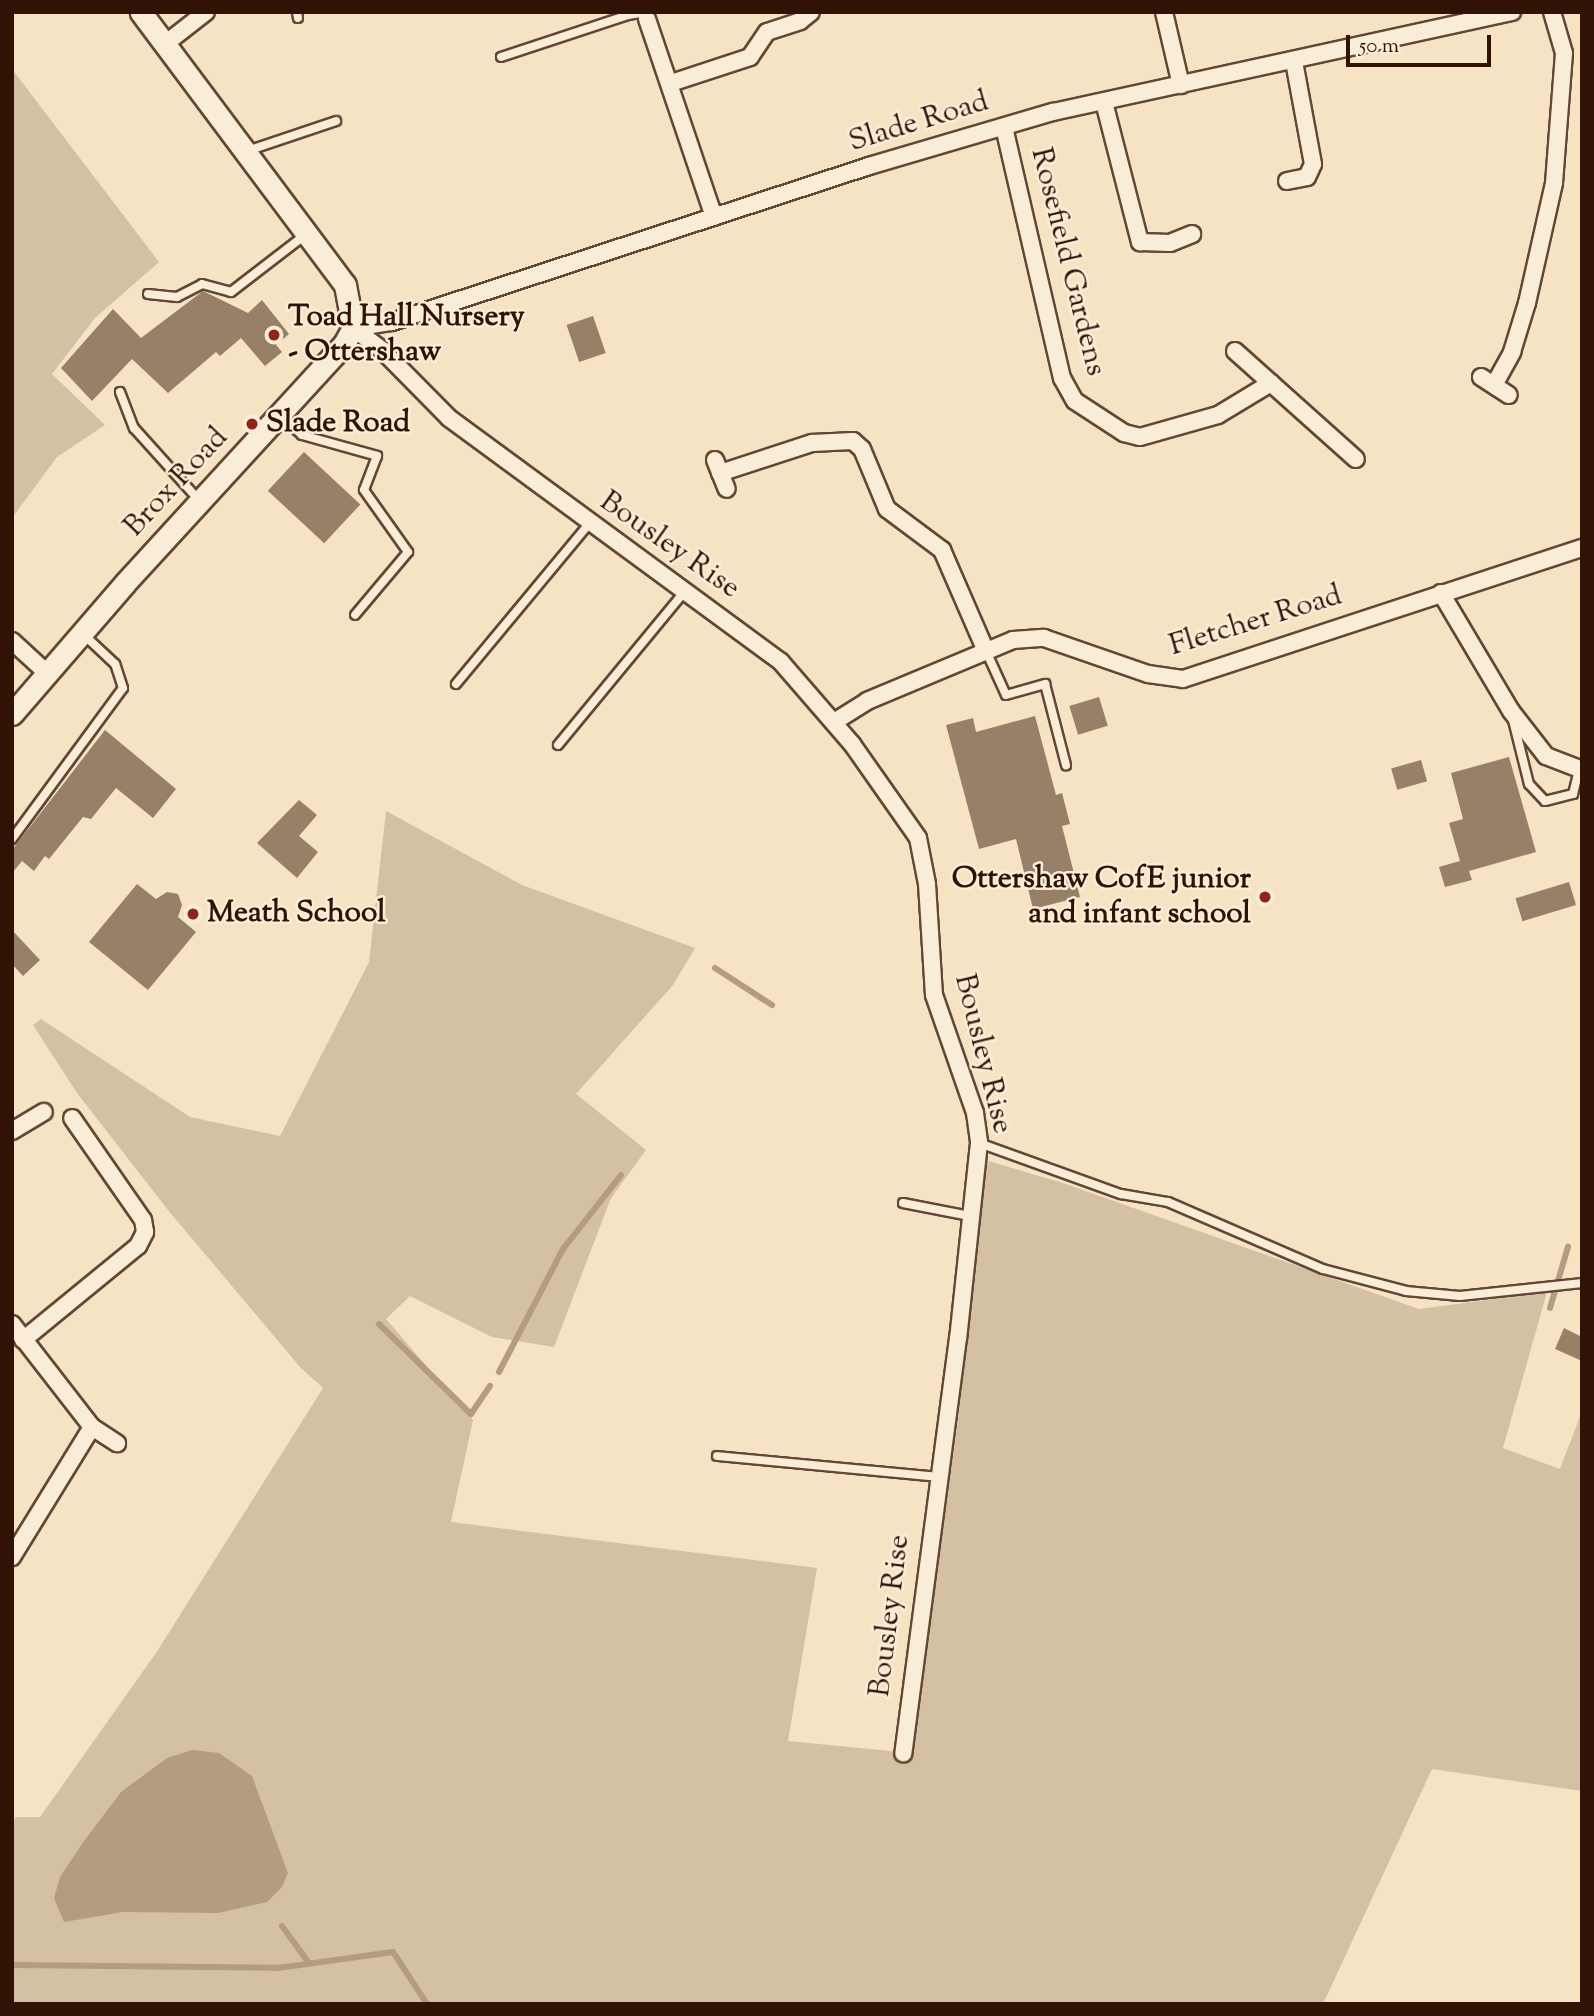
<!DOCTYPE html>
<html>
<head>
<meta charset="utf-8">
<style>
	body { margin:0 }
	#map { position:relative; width:1594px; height:2016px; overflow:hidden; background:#f6e3c3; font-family:"Sorts Mill Goudy",serif }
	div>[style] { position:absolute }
	.green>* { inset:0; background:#d4c0a3 }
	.water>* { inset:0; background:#b39c82 }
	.stream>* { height:6px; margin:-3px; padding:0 3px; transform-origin:3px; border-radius:3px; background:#b39c82 }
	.building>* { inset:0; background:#977f68; transform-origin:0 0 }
	.roads { filter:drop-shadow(2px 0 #624734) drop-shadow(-2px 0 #624734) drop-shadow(0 2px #624734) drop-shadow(0 -2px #624734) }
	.service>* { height:8px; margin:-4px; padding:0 4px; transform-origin:4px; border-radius:4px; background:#f9edd8 }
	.minor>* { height:16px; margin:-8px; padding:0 8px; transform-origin:8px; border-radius:8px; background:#f9edd8 }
	.tertiary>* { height:21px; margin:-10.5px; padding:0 10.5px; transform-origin:10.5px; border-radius:10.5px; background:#f9edd8 }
	.dots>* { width:19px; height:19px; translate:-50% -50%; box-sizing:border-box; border:4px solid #f9edd8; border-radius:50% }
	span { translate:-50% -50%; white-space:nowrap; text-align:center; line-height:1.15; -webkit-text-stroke:5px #f9edd8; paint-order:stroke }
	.street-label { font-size:30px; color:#301305 }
	.poi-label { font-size:30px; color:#301305; font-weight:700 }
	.left { translate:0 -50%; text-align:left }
	.right { translate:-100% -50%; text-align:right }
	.frame { position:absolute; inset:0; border:14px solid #301305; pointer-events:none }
	.scale { position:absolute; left:1346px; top:35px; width:145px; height:32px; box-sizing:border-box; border:4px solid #301305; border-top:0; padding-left:9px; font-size:21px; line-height:24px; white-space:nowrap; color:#301305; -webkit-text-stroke:5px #f9edd8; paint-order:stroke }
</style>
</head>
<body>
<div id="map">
	<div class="green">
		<div style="clip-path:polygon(12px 69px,159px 262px,95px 318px,52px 374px,105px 425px,57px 457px,12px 518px)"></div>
		<div style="clip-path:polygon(386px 811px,522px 885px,695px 948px,673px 985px,576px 1094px,646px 1150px,611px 1198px,554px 1347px,492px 1337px,410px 1296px,386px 1319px,473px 1420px,451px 1522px,817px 1568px,788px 1741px,911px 1753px,959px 1413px,985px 1160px,1063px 1183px,1419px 1309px,1547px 1292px,1503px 1448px,1560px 1469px,1582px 1411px,1582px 1791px,1432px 1769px,1323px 2004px,12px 2004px,12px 1825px,16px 1817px,40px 1817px,156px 1653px,323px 1388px,300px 1367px,168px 1210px,77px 1093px,33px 1025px,41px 1019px,190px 1117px,280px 1136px,369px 962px)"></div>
	</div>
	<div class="water">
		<div style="clip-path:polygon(192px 1750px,219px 1753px,252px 1776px,288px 1873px,282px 1887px,267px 1902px,218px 1913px,123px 1912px,64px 1922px,54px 1898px,60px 1877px,84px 1841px,121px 1792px,167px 1758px)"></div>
	</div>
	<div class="stream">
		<div style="left:715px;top:968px;width:68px;rotate:33deg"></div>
		<div style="left:1550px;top:1308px;width:64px;rotate:-73.6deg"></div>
		<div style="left:379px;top:1324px;width:129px;rotate:44.4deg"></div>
		<div style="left:471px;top:1414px;width:34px;rotate:-56deg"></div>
		<div style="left:499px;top:1372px;width:139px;rotate:-62.5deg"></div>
		<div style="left:563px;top:1249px;width:94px;rotate:-51.9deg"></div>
		<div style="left:282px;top:1926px;width:46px;rotate:53.9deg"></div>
		<div style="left:12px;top:1965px;width:266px;rotate:0.6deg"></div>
		<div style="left:278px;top:1968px;width:116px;rotate:-7.9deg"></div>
		<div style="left:393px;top:1952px;width:62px;rotate:56.8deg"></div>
	</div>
	<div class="building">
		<div style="clip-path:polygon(203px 291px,248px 313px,262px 300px,289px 334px,276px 345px,282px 352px,265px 366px,241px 338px,220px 356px,216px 352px,168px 393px,132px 359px,92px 401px,61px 368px,113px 309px,141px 338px)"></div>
		<div style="left:593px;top:316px;width:39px;height:28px;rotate:71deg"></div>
		<div style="left:304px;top:452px;width:77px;height:53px;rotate:43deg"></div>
		<div style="left:1099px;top:697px;width:30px;height:31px;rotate:73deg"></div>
		<div style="clip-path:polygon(1035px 716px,1056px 795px,1062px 793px,1070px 824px,1062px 826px,1080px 897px,1033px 909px,1016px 839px,979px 849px,946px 725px,973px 718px,976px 732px)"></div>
		<div style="clip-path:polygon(105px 730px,176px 789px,153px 818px,116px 788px,91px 819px,83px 817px,49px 859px,45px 856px,34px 871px,22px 861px,12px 873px,12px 850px)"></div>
		<div style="clip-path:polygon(1509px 757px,1536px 852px,1469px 871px,1472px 880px,1445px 887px,1439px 867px,1460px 861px,1449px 823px,1463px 819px,1451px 773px)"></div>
		<div style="left:1421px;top:760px;width:22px;height:31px;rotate:74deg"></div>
		<div style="clip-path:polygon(299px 800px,317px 815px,299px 836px,318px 852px,297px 878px,257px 843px)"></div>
		<div style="left:1569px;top:882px;width:24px;height:56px;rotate:73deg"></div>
		<div style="clip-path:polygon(137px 884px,156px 899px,167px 892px,178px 894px,182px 905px,178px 917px,196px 932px,148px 990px,89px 942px)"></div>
		<div style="clip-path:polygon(12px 930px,40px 960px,23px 976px,12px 964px)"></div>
		<div style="clip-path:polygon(1564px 1328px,1582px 1337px,1582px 1361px,1555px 1349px)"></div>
	</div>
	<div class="roads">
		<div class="service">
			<div style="left:297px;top:12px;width:6px;rotate:81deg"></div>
			<div style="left:501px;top:57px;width:134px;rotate:-18.3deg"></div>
			<div style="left:628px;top:15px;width:12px;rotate:-9deg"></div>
			<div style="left:640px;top:13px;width:9px;rotate:41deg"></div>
			<div style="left:247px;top:151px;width:94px;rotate:-18.6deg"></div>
			<div style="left:148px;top:294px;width:29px;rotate:6deg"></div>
			<div style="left:177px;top:297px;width:28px;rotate:-27deg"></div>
			<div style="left:202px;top:284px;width:30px;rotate:15deg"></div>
			<div style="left:231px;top:292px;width:93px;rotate:-37.6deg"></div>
			<div style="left:120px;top:392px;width:39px;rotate:69deg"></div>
			<div style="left:134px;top:428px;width:96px;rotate:48deg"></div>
			<div style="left:281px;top:416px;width:28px;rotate:42deg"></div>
			<div style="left:302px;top:435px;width:78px;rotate:15.6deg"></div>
			<div style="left:377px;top:456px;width:36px;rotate:111deg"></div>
			<div style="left:364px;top:490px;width:76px;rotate:54.6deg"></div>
			<div style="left:408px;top:552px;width:82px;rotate:130.1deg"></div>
			<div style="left:986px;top:651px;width:48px;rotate:65.6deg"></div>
			<div style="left:1006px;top:695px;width:41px;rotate:-15.8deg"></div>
			<div style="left:1045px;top:684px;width:84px;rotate:75.5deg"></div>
			<div style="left:456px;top:684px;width:208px;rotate:-50.3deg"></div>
			<div style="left:1513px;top:720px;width:66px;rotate:76deg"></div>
			<div style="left:1529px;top:784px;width:23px;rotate:47deg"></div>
			<div style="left:1545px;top:801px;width:29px;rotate:-14deg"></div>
			<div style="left:1573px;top:794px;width:25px;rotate:-76deg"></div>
			<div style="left:558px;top:745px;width:200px;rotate:-50.5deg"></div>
			<div style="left:12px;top:839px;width:187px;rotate:-53.7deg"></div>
			<div style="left:123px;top:688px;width:25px;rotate:-108deg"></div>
			<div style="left:115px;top:664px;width:44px;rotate:-136.8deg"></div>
			<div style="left:979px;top:1143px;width:151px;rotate:19.8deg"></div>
			<div style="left:1121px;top:1194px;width:48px;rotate:9.7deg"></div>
			<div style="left:1168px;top:1202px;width:169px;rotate:23.4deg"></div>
			<div style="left:1323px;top:1269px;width:86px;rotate:14.8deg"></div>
			<div style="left:1406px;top:1291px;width:54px;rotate:5.3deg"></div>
			<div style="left:1460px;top:1296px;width:123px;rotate:-6.1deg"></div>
			<div style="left:903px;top:1203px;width:68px;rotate:11deg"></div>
			<div style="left:717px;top:1456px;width:222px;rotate:5.4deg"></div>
		</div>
		<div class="minor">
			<div style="left:1164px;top:12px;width:75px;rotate:76.9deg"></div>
			<div style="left:647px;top:19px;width:209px;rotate:71.3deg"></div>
			<div style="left:165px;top:44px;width:52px;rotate:-38deg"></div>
			<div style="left:671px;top:83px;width:83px;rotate:-18.2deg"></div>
			<div style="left:750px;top:57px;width:30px;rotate:-56deg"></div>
			<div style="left:767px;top:32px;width:35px;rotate:-18deg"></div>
			<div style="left:800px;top:21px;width:14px;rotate:-39deg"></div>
			<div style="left:1104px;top:102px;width:145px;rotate:75.6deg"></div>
			<div style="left:1140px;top:242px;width:30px;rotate:2deg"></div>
			<div style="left:1170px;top:243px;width:24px;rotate:-22deg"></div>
			<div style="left:1004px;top:127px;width:258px;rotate:77deg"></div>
			<div style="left:1062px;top:378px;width:26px;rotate:61deg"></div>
			<div style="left:1075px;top:401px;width:59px;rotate:33.1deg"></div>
			<div style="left:1124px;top:433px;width:16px;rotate:14deg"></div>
			<div style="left:1140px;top:437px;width:81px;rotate:-15.8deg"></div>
			<div style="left:1218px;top:415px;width:62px;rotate:-31.1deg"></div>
			<div style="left:1287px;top:181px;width:20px;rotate:-11deg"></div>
			<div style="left:1307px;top:177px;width:14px;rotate:-65deg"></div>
			<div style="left:1313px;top:164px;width:105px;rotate:-100.5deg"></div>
			<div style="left:353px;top:328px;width:38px;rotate:37deg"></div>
			<div style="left:383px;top:351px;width:94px;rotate:45.4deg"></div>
			<div style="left:449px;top:418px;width:412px;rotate:36.3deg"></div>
			<div style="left:781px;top:662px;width:108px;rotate:49.1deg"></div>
			<div style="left:852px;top:744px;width:115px;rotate:54.9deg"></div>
			<div style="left:918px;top:838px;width:47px;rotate:78.9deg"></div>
			<div style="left:927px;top:884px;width:111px;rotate:86.4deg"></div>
			<div style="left:934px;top:995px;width:125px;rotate:70.8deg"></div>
			<div style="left:975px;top:1113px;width:30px;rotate:82deg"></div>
			<div style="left:979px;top:1143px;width:196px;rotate:96.1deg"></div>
			<div style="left:958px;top:1338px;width:419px;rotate:97.5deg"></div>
			<div style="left:353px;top:328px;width:39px;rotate:-9deg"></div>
			<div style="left:392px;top:322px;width:502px;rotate:-18.11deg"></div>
			<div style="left:869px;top:166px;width:192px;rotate:-16.4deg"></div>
			<div style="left:1053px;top:112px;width:470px;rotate:-12.3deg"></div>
			<div style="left:1235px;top:351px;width:162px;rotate:41.8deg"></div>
			<div style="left:1481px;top:377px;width:33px;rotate:33deg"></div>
			<div style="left:1494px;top:385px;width:38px;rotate:-61deg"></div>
			<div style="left:1512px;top:352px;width:51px;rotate:-73deg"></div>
			<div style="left:1527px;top:303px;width:123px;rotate:-77.3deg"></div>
			<div style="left:1554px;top:183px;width:130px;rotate:-85.6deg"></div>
			<div style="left:1564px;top:53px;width:43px;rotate:-106.3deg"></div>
			<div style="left:715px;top:460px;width:31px;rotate:68deg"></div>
			<div style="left:720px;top:473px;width:97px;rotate:-18.1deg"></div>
			<div style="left:812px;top:443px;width:41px;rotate:-2.8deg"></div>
			<div style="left:853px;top:441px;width:12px;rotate:42deg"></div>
			<div style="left:862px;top:449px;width:65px;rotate:67.4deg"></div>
			<div style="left:887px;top:509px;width:69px;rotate:36.7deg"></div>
			<div style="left:942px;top:550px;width:110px;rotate:66.5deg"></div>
			<div style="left:1441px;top:593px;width:137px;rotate:59.3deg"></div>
			<div style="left:1511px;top:711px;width:57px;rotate:52.1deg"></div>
			<div style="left:1546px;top:756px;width:39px;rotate:21deg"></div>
			<div style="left:12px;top:641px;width:49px;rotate:42.5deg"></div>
			<div style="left:834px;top:722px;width:39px;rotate:-32deg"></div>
			<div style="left:867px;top:701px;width:158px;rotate:-22.7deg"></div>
			<div style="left:1013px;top:640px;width:31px;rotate:-4deg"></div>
			<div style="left:1044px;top:638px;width:110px;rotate:19.1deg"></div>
			<div style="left:1148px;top:674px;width:35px;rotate:8deg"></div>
			<div style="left:1183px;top:679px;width:420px;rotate:-18.2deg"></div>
			<div style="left:12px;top:1131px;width:37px;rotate:-31deg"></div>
			<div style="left:12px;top:1324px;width:130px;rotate:52.2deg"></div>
			<div style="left:92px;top:1427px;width:153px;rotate:121.6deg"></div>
			<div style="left:23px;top:1340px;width:149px;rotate:-39.3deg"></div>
			<div style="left:138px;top:1246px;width:16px;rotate:-63deg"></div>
			<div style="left:145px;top:1232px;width:12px;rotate:-99deg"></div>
			<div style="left:143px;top:1220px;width:124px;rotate:-124.8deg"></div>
			<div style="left:92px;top:1427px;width:30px;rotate:33deg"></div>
		</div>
		<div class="tertiary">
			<div style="left:12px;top:714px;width:173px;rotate:-49.2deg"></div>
			<div style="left:125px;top:583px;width:324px;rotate:-47.5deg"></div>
			<div style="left:344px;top:344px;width:18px;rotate:-61deg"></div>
			<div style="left:353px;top:328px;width:44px;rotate:-100.5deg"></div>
			<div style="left:345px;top:285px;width:341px;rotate:-126.8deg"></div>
		</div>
	</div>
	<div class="dots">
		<div style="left:274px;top:335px;background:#8f2418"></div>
		<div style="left:252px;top:424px;background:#8f2418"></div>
		<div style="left:1265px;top:897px;background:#8f2418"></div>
		<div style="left:193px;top:914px;background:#8f2418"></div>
	</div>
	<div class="street-label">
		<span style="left:919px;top:123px;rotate:-17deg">Slade Road</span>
		<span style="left:1067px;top:262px;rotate:76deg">Rosefield Gardens</span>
		<span style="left:177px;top:483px;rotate:-47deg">Brox Road</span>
		<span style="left:669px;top:546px;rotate:35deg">Bousley Rise</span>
		<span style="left:1256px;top:622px;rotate:-17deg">Fletcher Road</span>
		<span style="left:982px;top:1054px;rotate:76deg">Bousley Rise</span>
		<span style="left:891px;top:1616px;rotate:-83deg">Bousley Rise</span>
	</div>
	<div class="poi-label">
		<span class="left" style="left:288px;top:335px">Toad Hall Nursery<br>- Ottershaw</span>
		<span class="left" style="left:266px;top:424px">Slade Road</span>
		<span class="right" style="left:1251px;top:897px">Ottershaw CofE junior<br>and infant school</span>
		<span class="left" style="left:207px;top:914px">Meath School</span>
	</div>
	<div class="frame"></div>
	<div class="scale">50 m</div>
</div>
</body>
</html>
